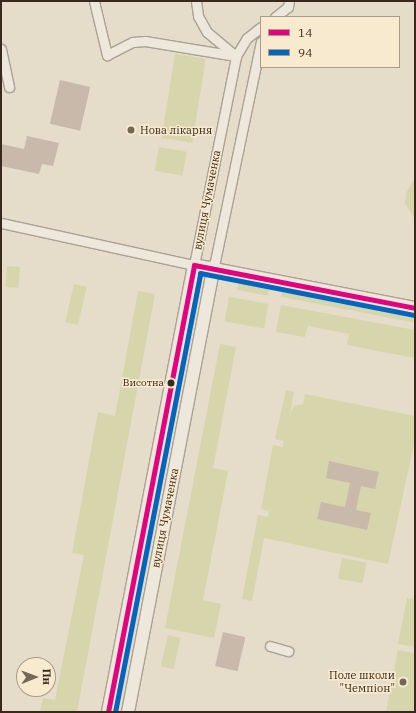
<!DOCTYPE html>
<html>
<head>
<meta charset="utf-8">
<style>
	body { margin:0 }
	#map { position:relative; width:416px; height:713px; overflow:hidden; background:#e5dcca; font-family:"IBM Plex Serif",serif }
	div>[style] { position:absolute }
	.green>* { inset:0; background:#d7d5ab; transform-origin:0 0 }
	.building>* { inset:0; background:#c9b9ab; transform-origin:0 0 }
	.roads { filter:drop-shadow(1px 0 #aaa194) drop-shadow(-1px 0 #aaa194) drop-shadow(0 1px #aaa194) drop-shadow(0 -1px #aaa194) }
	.minor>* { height:9px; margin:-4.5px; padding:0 4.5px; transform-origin:4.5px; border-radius:4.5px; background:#ede7dc }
	.tertiary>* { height:12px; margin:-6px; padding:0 6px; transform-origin:6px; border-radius:6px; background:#ede7dc }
	.bus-1>* { height:5px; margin:-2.5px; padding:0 2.5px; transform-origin:2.5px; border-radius:2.5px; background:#e5007d }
	.bus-2>* { height:5px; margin:-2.5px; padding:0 2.5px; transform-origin:2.5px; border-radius:2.5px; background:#0065bd }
	.dots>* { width:11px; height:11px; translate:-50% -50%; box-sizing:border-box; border:2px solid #f8eacf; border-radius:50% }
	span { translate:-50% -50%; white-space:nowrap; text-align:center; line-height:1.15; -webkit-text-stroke:3px #f8eacf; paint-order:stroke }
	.bus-label { font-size:10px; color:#39281b }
	.right { translate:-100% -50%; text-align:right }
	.poi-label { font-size:11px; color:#39281b }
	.left { translate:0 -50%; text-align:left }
	.street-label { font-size:11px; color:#39281b }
	.frame { position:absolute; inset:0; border:2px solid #39281b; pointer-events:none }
	.legend { position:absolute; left:260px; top:16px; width:140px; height:52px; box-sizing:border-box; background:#f8eacf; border:1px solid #ac9c87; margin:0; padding:5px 7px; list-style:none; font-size:12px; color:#39281b }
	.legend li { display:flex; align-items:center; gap:8px; height:20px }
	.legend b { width:20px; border:1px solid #ac9c87 }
	.north { position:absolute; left:16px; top:657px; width:40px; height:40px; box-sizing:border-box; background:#f8eacf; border:1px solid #ac9c87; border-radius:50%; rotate:89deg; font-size:11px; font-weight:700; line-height:16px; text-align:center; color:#39281b }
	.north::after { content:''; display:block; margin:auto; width:14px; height:18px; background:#756758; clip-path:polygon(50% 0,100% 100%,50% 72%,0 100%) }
</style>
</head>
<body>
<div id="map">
	<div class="green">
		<div style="left:175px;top:54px;width:31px;height:85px;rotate:9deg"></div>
		<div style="left:159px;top:147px;width:28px;height:24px;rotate:10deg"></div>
		<div style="clip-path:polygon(415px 178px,415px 219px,405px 204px,406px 193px)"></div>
		<div style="left:7px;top:266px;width:13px;height:21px;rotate:4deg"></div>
		<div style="left:239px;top:280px;width:31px;height:10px;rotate:11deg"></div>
		<div style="left:74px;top:284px;width:13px;height:39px;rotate:13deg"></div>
		<div style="left:283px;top:287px;width:135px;height:10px;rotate:11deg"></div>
		<div style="clip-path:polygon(138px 291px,155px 294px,77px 712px,40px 712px,43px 698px,55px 700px,84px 555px,72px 553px,98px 412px,115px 416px)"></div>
		<div style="left:229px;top:297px;width:40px;height:25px;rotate:10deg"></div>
		<div style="clip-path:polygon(281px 305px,415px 330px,415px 358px,347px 345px,349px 334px,308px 326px,305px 337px,276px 332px)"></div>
		<div style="clip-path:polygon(220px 344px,236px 347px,213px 468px,228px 471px,203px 600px,221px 604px,214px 638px,165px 628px)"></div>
		<div style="clip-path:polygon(286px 390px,294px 392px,290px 414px,294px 406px,303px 404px,305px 394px,415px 416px,414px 444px,388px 564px,264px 538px,252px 601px,242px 599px,258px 515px,268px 517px,269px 511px,261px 509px,273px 445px,283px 447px,284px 441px,275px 439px)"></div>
		<div style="left:342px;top:558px;width:25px;height:21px;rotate:11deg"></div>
		<div style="clip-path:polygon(407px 598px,415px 599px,415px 647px,398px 644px)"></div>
		<div style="left:168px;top:635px;width:13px;height:32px;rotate:13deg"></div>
		<div style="clip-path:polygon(398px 650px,415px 653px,415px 712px,386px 712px)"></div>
	</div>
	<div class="building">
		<div style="left:60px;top:80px;width:31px;height:45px;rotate:13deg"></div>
		<div style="clip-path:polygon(27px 136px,59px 143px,53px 166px,42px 164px,39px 174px,1px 166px,1px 144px,24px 149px)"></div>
		<div style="clip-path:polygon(329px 461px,379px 472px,375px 489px,361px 486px,356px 510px,371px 513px,367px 530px,317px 519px,321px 502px,345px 507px,350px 483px,326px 478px)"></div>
		<div style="left:223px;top:632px;width:23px;height:35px;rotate:13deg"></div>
	</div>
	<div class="roads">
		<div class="minor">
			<div style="left:94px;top:1px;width:56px;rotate:76.5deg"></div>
			<div style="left:107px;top:55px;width:29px;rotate:-27deg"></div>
			<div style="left:133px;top:42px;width:12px;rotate:-5deg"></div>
			<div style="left:145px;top:41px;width:92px;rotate:9.4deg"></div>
			<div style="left:196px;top:1px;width:15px;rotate:82deg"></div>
			<div style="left:198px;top:16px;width:18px;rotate:61deg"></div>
			<div style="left:207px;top:32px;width:38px;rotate:40deg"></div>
			<div style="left:275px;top:17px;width:16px;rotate:-38deg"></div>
			<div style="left:288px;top:7px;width:6px;rotate:-81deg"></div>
			<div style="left:1px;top:49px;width:39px;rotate:78deg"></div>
			<div style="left:1px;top:223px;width:198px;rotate:12.3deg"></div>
			<div style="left:194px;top:265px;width:213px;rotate:-78.6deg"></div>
			<div style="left:236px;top:56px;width:21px;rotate:-59deg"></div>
			<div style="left:247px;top:38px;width:18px;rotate:-38deg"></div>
			<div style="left:214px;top:266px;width:229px;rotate:-78.2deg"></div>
			<div style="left:270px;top:646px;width:19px;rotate:16deg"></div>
		</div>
		<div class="tertiary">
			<div style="left:108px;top:712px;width:455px;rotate:-79.1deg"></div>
			<div style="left:194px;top:265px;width:225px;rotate:11deg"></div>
			<div style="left:128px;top:712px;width:454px;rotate:-79.1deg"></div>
		</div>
	</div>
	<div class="bus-1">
		<div style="left:108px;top:712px;width:455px;rotate:-79.1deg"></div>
		<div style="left:194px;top:265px;width:225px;rotate:11deg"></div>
	</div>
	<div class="bus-2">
		<div style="left:115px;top:712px;width:447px;rotate:-79deg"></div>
		<div style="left:200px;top:273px;width:218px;rotate:11.1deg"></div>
	</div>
	<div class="dots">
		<div style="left:131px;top:130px;background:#756758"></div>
		<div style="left:171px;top:383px;background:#39281b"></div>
		<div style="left:403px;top:682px;background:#756758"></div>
	</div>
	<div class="bus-label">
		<span class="right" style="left:164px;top:383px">Висотна</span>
	</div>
	<div class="poi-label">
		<span class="left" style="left:140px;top:130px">Нова лікарня</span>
		<span class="right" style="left:395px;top:682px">Поле школи<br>"Чемпіон"</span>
	</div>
	<div class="street-label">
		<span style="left:207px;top:200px;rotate:-79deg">вулиця Чумаченка</span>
		<span style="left:165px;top:518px;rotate:-79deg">вулиця Чумаченка</span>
	</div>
	<div class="frame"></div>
	<ul class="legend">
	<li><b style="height:5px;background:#e5007d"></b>14</li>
	<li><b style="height:5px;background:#0065bd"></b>94</li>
	</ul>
	<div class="north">Пн</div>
</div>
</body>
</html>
